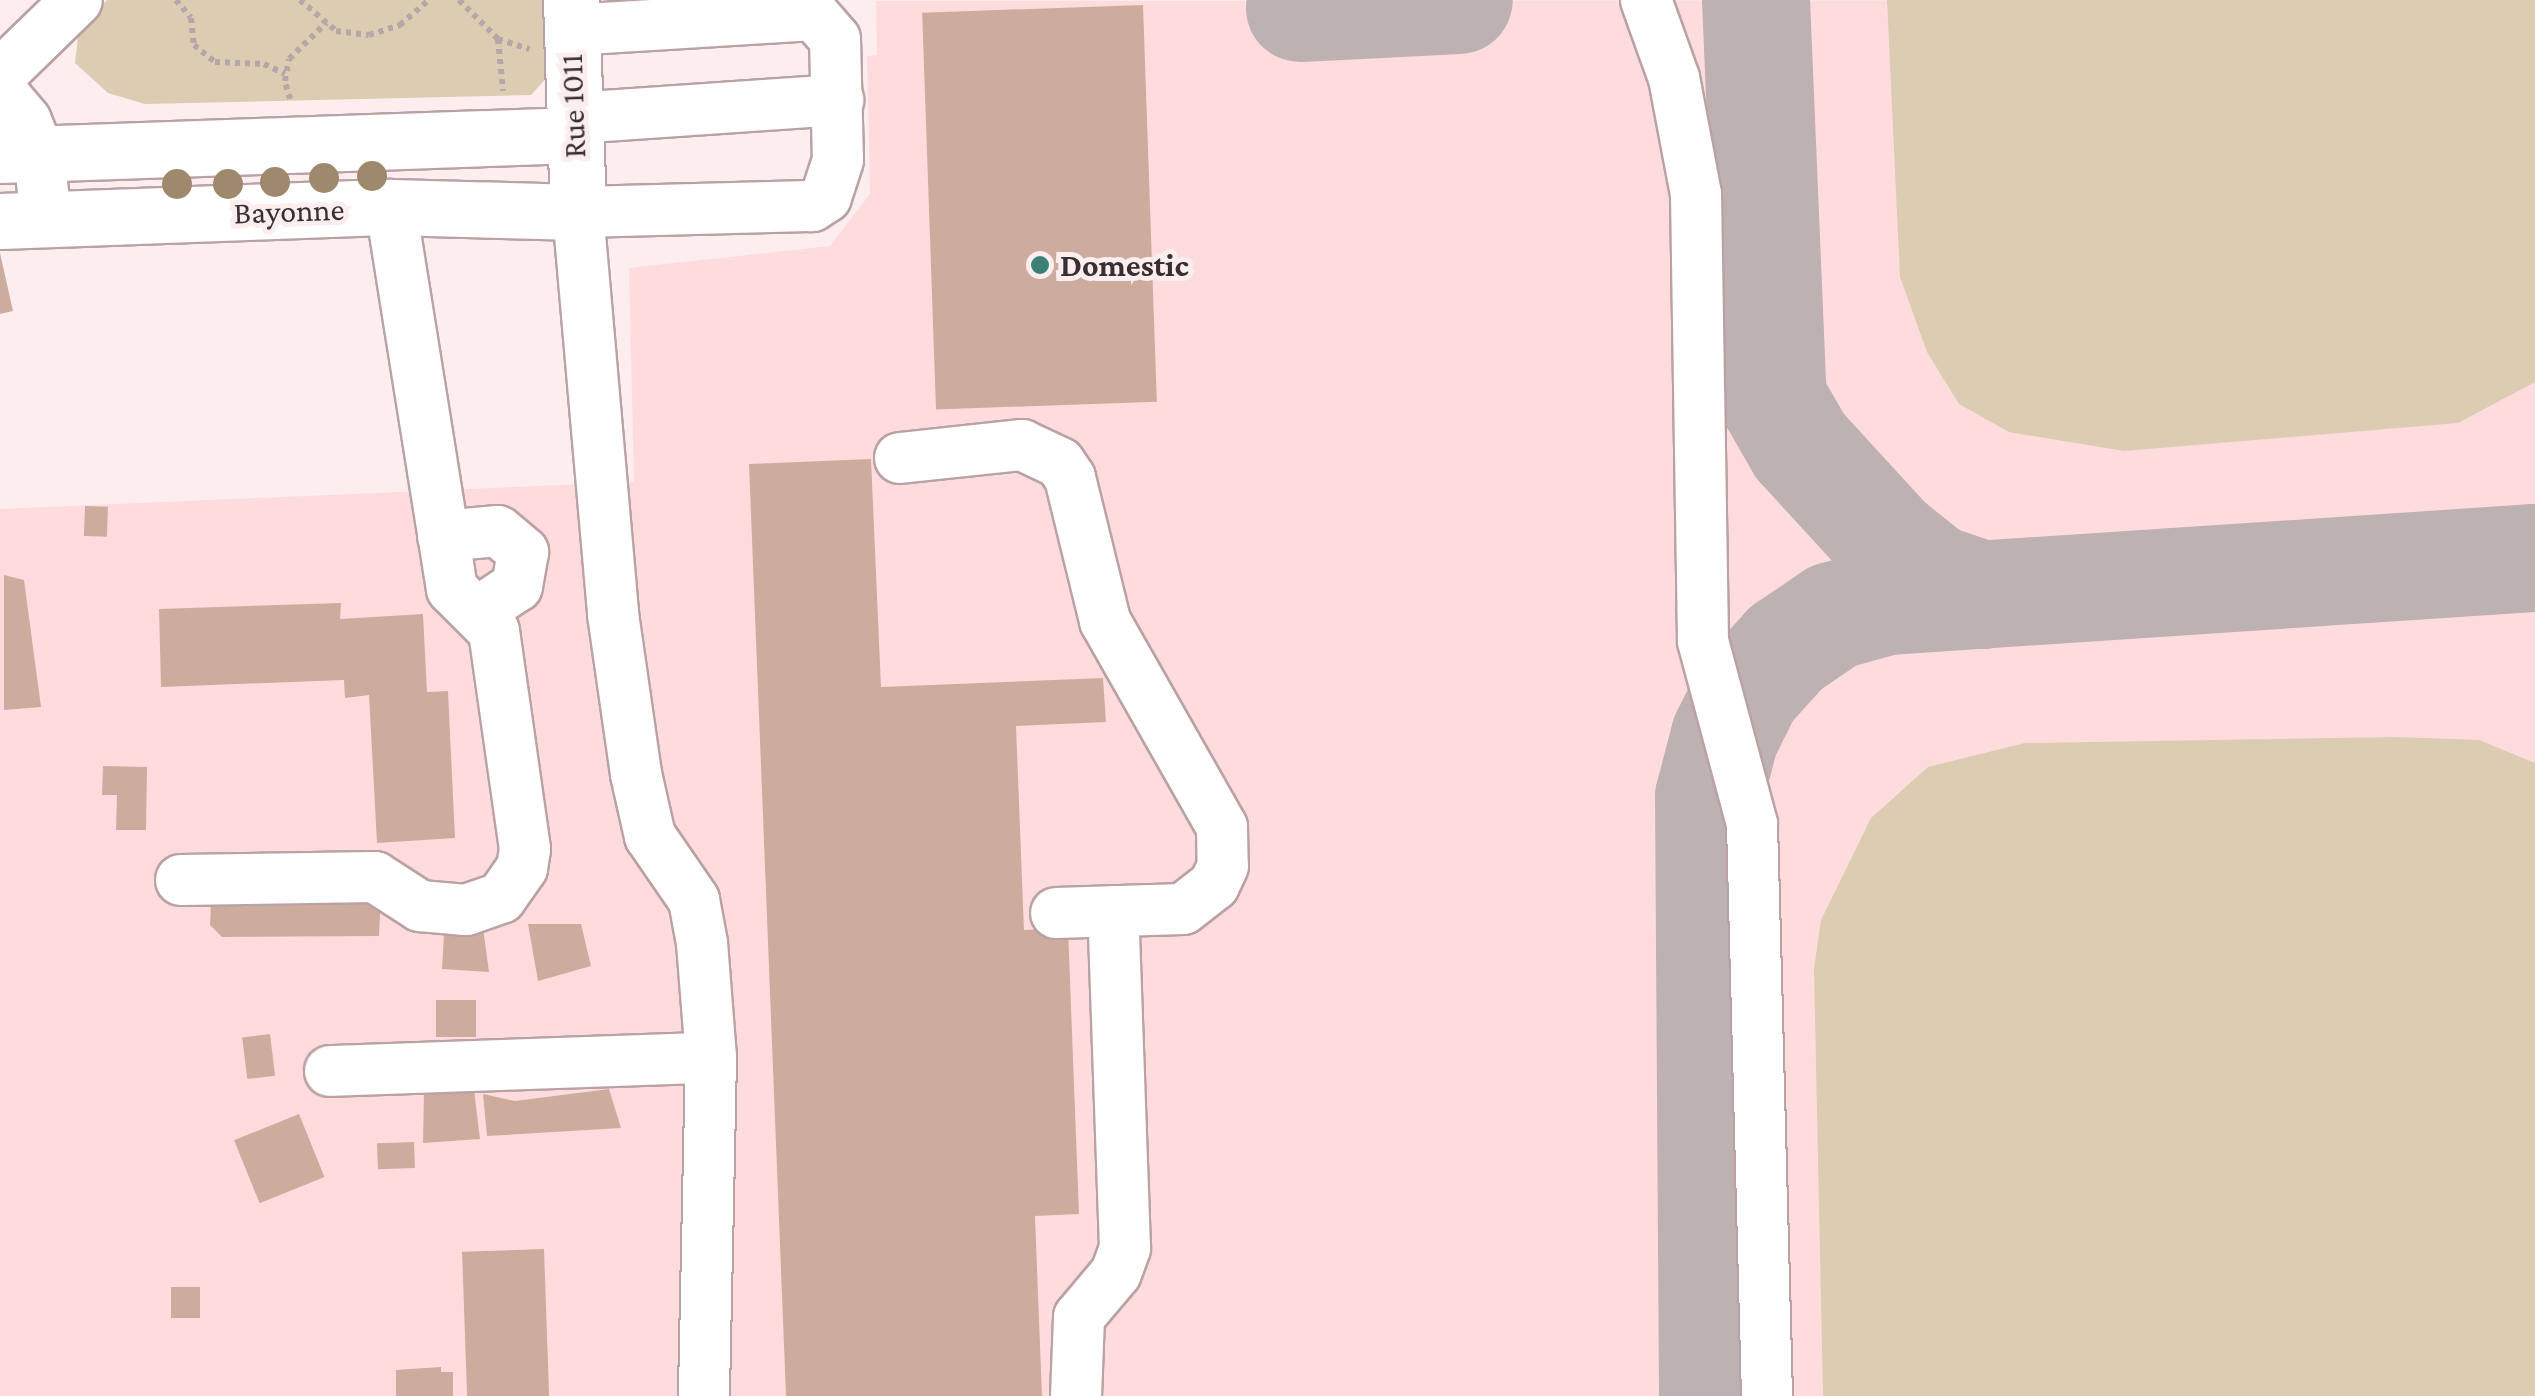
<!DOCTYPE html>
<html>
<head>
<meta charset="utf-8">
<style>
	body { margin:0 }
	#map { position:relative; width:2535px; height:1396px; overflow:hidden; background:#fcedee; font-family:"Crimson Pro",serif }
	div>[style] { position:absolute }
	.built>* { inset:0; background:#fedcde }
	.green>* { inset:0; background:#dcccb2 }
	.taxiway>* { height:108px; margin:-54px; padding:0 54px; transform-origin:54px; border-radius:54px; background:#beb1b2 }
	.building>* { inset:0; background:#ceac9d; transform-origin:0 0 }
	.path>* { height:6px; margin-top:-3px; transform-origin:0; background:repeating-linear-gradient(90deg,#b5a7a8 0 5px,transparent 0 10px) }
	.roads { filter:drop-shadow(2px 0 #baa2a4) drop-shadow(-2px 0 #baa2a4) drop-shadow(0 2px #baa2a4) drop-shadow(0 -2px #baa2a4) }
	.minor>* { height:50px; margin:-25px; padding:0 25px; transform-origin:25px; border-radius:25px; background:#fff }
	.major>* { height:55px; margin:-27.5px; padding:0 27.5px; transform-origin:27.5px; border-radius:27.5px; background:#fff }
	.trees>* { width:30px; height:30px; margin:-15px; border-radius:50%; background:#9e896c }
	.dots>* { width:28px; height:28px; translate:-50% -50%; box-sizing:border-box; border:5px solid #fcedee; border-radius:50% }
	span { translate:-50% -50%; white-space:nowrap; text-align:center; line-height:1.15; -webkit-text-stroke:10px #fcedee; paint-order:stroke }
	.street-label { font-size:32px; color:#392f30 }
	.poi-label { font-size:32px; color:#392f30; font-weight:700 }
	.left { translate:0 -50%; text-align:left }
</style>
</head>
<body>
<div id="map">
	<div class="built">
		<div style="clip-path:polygon(2535px 0,2535px 1396px,0 1396px,0 509px,634px 482px,629px 268px,830px 246px,870px 194px,867px 56px,877px 55px,876px 1px)"></div>
	</div>
	<div class="green">
		<div style="clip-path:polygon(107px 0,545px 0,549px 75px,531px 95px,145px 104px,108px 93px,75px 63px,79px 29px)"></div>
		<div style="clip-path:polygon(1887px 0,2535px 0,2535px 382px,2458px 423px,2124px 451px,2009px 432px,1959px 404px,1927px 352px,1900px 277px)"></div>
		<div style="clip-path:polygon(2397px 737px,2479px 740px,2535px 763px,2535px 1396px,1823px 1396px,1814px 969px,1821px 920px,1871px 818px,1928px 767px,2025px 743px)"></div>
	</div>
	<div class="taxiway">
		<div style="left:1756px;top:0;width:399px;rotate:87.6deg"></div>
		<div style="left:1773px;top:399px;width:54px;rotate:60.1deg"></div>
		<div style="left:1800px;top:446px;width:130px;rotate:47.5deg"></div>
		<div style="left:1888px;top:542px;width:58px;rotate:38.7deg"></div>
		<div style="left:1933px;top:578px;width:53px;rotate:18.8deg"></div>
		<div style="left:1300px;top:8px;width:159px;rotate:-2.9deg"></div>
		<div style="left:1713px;top:1396px;width:599px;rotate:-90.38deg"></div>
		<div style="left:1709px;top:797px;width:63px;rotate:-75.3deg"></div>
		<div style="left:1725px;top:736px;width:51px;rotate:-63.4deg"></div>
		<div style="left:1748px;top:690px;width:57px;rotate:-47.9deg"></div>
		<div style="left:1786px;top:648px;width:57px;rotate:-34.2deg"></div>
		<div style="left:1833px;top:616px;width:56px;rotate:-15.5deg"></div>
		<div style="left:1887px;top:601px;width:649px;rotate:-3.8deg"></div>
	</div>
	<div class="building">
		<div style="left:1143px;top:5px;width:397px;height:221px;rotate:88deg"></div>
		<div style="clip-path:polygon(0 253px,13px 311px,0 314px)"></div>
		<div style="clip-path:polygon(871px 459px,881px 687px,1103px 678px,1106px 722px,1016px 726px,1024px 930px,1068px 928px,1079px 1214px,1035px 1216px,1042px 1396px,786px 1396px,749px 464px)"></div>
		<div style="left:85px;top:506px;width:23px;height:30px;rotate:2deg"></div>
		<div style="clip-path:polygon(4px 575px,24px 580px,41px 707px,4px 710px)"></div>
		<div style="clip-path:polygon(341px 603px,340px 619px,423px 614px,427px 692px,448px 691px,455px 838px,377px 843px,369px 695px,345px 698px,344px 680px,161px 687px,159px 609px)"></div>
		<div style="clip-path:polygon(103px 766px,147px 767px,146px 830px,116px 830px,117px 795px,102px 795px)"></div>
		<div style="clip-path:polygon(381px 895px,379px 936px,222px 937px,210px 925px,211px 902px)"></div>
		<div style="clip-path:polygon(528px 924px,581px 924px,591px 966px,538px 981px)"></div>
		<div style="clip-path:polygon(483px 928px,489px 972px,442px 969px,444px 933px)"></div>
		<div style="left:476px;top:1000px;width:37px;height:40px;rotate:90deg"></div>
		<div style="left:270px;top:1034px;width:42px;height:28px;rotate:83deg"></div>
		<div style="clip-path:polygon(424px 1089px,474px 1090px,480px 1139px,423px 1143px)"></div>
		<div style="clip-path:polygon(609px 1089px,621px 1128px,487px 1136px,483px 1094px,515px 1101px)"></div>
		<div style="left:299px;top:1114px;width:68px;height:70px;rotate:68deg"></div>
		<div style="left:414px;top:1142px;width:26px;height:37px;rotate:88deg"></div>
		<div style="left:544px;top:1249px;width:147px;height:82px;rotate:88deg"></div>
		<div style="left:171px;top:1287px;width:29px;height:31px"></div>
		<div style="clip-path:polygon(441px 1367px,441px 1372px,453px 1372px,453px 1396px,396px 1396px,396px 1370px)"></div>
	</div>
	<div class="path">
		<div style="left:176px;top:0;width:23px;rotate:50deg"></div>
		<div style="left:191px;top:18px;width:27px;rotate:84deg"></div>
		<div style="left:194px;top:45px;width:27px;rotate:39deg"></div>
		<div style="left:215px;top:62px;width:49px;rotate:2.3deg"></div>
		<div style="left:264px;top:64px;width:23px;rotate:25deg"></div>
		<div style="left:300px;top:0;width:48px;rotate:40.7deg"></div>
		<div style="left:336px;top:31px;width:33px;rotate:7deg"></div>
		<div style="left:369px;top:35px;width:33px;rotate:-18deg"></div>
		<div style="left:400px;top:25px;width:38px;rotate:-41deg"></div>
		<div style="left:459px;top:0;width:55px;rotate:45deg"></div>
		<div style="left:498px;top:39px;width:33px;rotate:18deg"></div>
		<div style="left:498px;top:39px;width:52px;rotate:84.5deg"></div>
		<div style="left:290px;top:99px;width:19px;rotate:-106deg"></div>
		<div style="left:285px;top:81px;width:22px;rotate:-80deg"></div>
		<div style="left:289px;top:59px;width:52px;rotate:-44.2deg"></div>
	</div>
	<div class="roads">
		<div class="minor">
			<div style="left:1646px;top:0;width:83px;rotate:70.3deg"></div>
			<div style="left:1674px;top:78px;width:118px;rotate:79.3deg"></div>
			<div style="left:1696px;top:194px;width:447px;rotate:89.1deg"></div>
			<div style="left:1703px;top:641px;width:189px;rotate:75deg"></div>
			<div style="left:1752px;top:824px;width:572px;rotate:88.5deg"></div>
			<div style="left:570px;top:30px;width:244px;rotate:-3.5deg"></div>
			<div style="left:814px;top:15px;width:32px;rotate:49deg"></div>
			<div style="left:835px;top:39px;width:121px;rotate:88.6deg"></div>
			<div style="left:838px;top:160px;width:39px;rotate:108deg"></div>
			<div style="left:826px;top:197px;width:17px;rotate:147deg"></div>
			<div style="left:812px;top:206px;width:234px;rotate:178.5deg"></div>
			<div style="left:578px;top:212px;width:404px;rotate:85deg"></div>
			<div style="left:613px;top:614px;width:162px;rotate:81.8deg"></div>
			<div style="left:636px;top:774px;width:64px;rotate:77.3deg"></div>
			<div style="left:650px;top:836px;width:78px;rotate:55.5deg"></div>
			<div style="left:694px;top:900px;width:44px;rotate:79.5deg"></div>
			<div style="left:702px;top:943px;width:115px;rotate:85.5deg"></div>
			<div style="left:711px;top:1058px;width:338px;rotate:91.2deg"></div>
			<div style="left:0;top:75px;width:107px;rotate:-44.2deg"></div>
			<div style="left:0;top:90px;width:40px;rotate:50deg"></div>
			<div style="left:26px;top:121px;width:35px;rotate:68deg"></div>
			<div style="left:39px;top:154px;width:66px;rotate:83.9deg"></div>
			<div style="left:574px;top:118px;width:265px;rotate:-3.9deg"></div>
			<div style="left:900px;top:458px;width:123px;rotate:-6.1deg"></div>
			<div style="left:1022px;top:445px;width:42px;rotate:25.3deg"></div>
			<div style="left:1060px;top:463px;width:18px;rotate:56deg"></div>
			<div style="left:1070px;top:478px;width:147px;rotate:76.2deg"></div>
			<div style="left:1105px;top:621px;width:237px;rotate:60.4deg"></div>
			<div style="left:1222px;top:827px;width:39px;rotate:89deg"></div>
			<div style="left:1223px;top:866px;width:21px;rotate:115deg"></div>
			<div style="left:1214px;top:885px;width:39px;rotate:142deg"></div>
			<div style="left:1183px;top:909px;width:127px;rotate:178.2deg"></div>
			<div style="left:443px;top:536px;width:55px;rotate:-5.2deg"></div>
			<div style="left:498px;top:531px;width:33px;rotate:40deg"></div>
			<div style="left:523px;top:552px;width:35px;rotate:100deg"></div>
			<div style="left:517px;top:586px;width:47px;rotate:146.3deg"></div>
			<div style="left:181px;top:880px;width:194px;rotate:-0.9deg"></div>
			<div style="left:375px;top:877px;width:54px;rotate:32.8deg"></div>
			<div style="left:420px;top:906px;width:46px;rotate:5deg"></div>
			<div style="left:466px;top:910px;width:37px;rotate:-19deg"></div>
			<div style="left:501px;top:898px;width:37px;rotate:-55deg"></div>
			<div style="left:522px;top:868px;width:19px;rotate:-81deg"></div>
			<div style="left:525px;top:849px;width:220px;rotate:-98.1deg"></div>
			<div style="left:494px;top:631px;width:59px;rotate:-135deg"></div>
			<div style="left:452px;top:589px;width:387px;rotate:-99.1deg"></div>
			<div style="left:330px;top:1071px;width:381px;rotate:-2deg"></div>
			<div style="left:1076px;top:1396px;width:79px;rotate:-87.8deg"></div>
			<div style="left:1079px;top:1317px;width:57px;rotate:-49.9deg"></div>
			<div style="left:1116px;top:1273px;width:27px;rotate:-70deg"></div>
			<div style="left:1125px;top:1248px;width:337px;rotate:-92deg"></div>
		</div>
		<div class="major">
			<div style="left:0;top:155px;width:574px;rotate:-2deg"></div>
			<div style="left:0;top:221px;width:391px;rotate:-2.1deg"></div>
			<div style="left:391px;top:207px;width:187px;rotate:1.5deg"></div>
			<div style="left:578px;top:212px;width:212px;rotate:-91.9deg"></div>
		</div>
	</div>
	<div class="trees">
		<div style="left:372px;top:176px"></div>
		<div style="left:324px;top:178px"></div>
		<div style="left:275px;top:182px"></div>
		<div style="left:177px;top:184px"></div>
		<div style="left:228px;top:184px"></div>
	</div>
	<div class="dots">
		<div style="left:1040px;top:265px;background:#3d8174"></div>
	</div>
	<div class="street-label">
		<span style="left:573px;top:106px;rotate:-92deg">Rue 1011</span>
		<span style="left:289px;top:211px;rotate:-2deg">Bayonne</span>
	</div>
	<div class="poi-label">
		<span class="left" style="left:1060px;top:265px">Domestic</span>
	</div>
</div>
</body>
</html>
